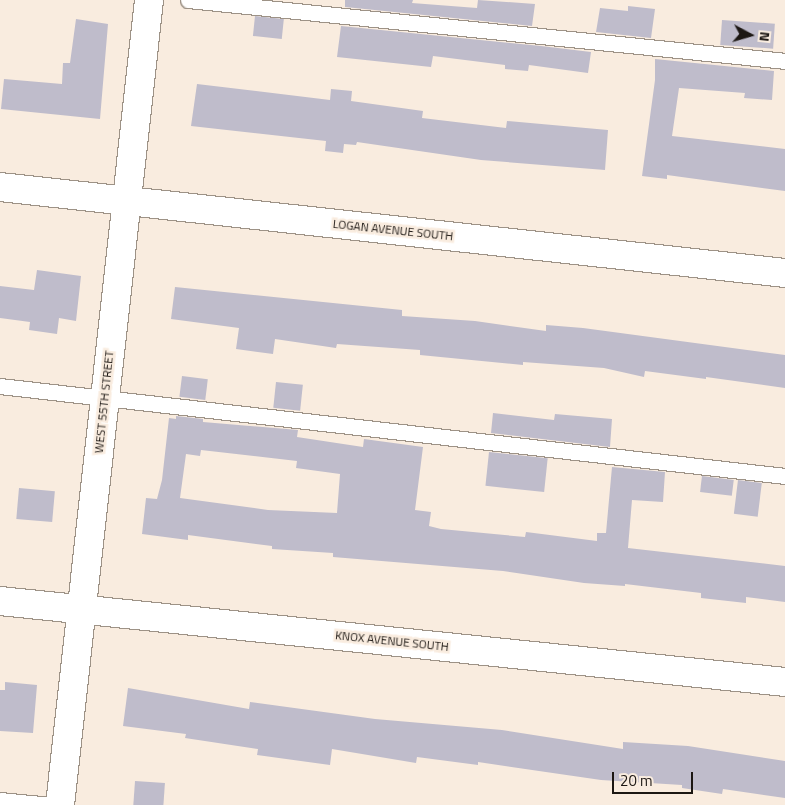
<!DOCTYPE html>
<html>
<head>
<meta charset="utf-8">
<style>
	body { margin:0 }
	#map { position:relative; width:785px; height:805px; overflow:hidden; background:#f9ecdf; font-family:"Titillium Web",sans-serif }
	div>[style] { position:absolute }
	.building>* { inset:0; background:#bfbccb; transform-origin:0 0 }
	.roads { filter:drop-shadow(1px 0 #9d9286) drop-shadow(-1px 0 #9d9286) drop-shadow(0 1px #9d9286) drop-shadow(0 -1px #9d9286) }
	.service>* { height:15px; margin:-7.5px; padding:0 7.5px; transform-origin:7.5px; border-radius:7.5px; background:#fff }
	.minor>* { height:28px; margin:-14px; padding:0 14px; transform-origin:14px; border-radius:14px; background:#fff }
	span { translate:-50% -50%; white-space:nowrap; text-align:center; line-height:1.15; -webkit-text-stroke:5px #f9ecdf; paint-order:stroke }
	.street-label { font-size:12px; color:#1c1713 }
	.north { position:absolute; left:725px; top:10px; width:50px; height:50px; -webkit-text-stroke:4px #f9ecdf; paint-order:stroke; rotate:96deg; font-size:14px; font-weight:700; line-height:20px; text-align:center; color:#1c1713 }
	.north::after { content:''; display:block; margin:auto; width:18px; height:22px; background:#1c1713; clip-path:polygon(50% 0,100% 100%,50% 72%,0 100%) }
	.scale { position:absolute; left:612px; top:772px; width:81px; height:22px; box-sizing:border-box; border:2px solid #1c1713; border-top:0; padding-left:6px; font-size:15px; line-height:18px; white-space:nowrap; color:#1c1713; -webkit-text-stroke:4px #f9ecdf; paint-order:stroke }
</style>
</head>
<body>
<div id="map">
	<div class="building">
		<div style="clip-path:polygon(345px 0,413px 0,412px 3px,477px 8px,478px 0,535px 4px,532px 26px,345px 7px)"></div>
		<div style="clip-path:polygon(628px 6px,655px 9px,651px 38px,596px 32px,600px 8px,628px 11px)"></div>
		<div style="left:255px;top:16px;width:29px;height:20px;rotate:6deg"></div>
		<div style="clip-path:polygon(76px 19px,108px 24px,100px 119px,1px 109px,4px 79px,62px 84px,63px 63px,70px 63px)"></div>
		<div style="left:722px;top:20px;width:53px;height:25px;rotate:4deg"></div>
		<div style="clip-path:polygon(341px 26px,541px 46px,591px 52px,588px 73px,529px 65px,528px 71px,505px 69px,505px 65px,433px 56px,431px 67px,337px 57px)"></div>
		<div style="clip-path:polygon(655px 59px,774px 71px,772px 100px,744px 98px,745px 93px,679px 88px,672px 136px,785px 149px,785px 191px,667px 175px,667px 179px,642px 176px,655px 80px)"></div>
		<div style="clip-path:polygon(197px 84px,330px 100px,331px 89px,352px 91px,351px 101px,423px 111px,422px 118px,506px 128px,507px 121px,608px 130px,605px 170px,481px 160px,357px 142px,356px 145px,344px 144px,343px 153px,325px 151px,326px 141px,191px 126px)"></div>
		<div style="clip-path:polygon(37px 270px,81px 276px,76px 321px,59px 318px,57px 334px,29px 330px,30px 322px,0 318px,0 286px,34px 290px)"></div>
		<div style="clip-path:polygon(175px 287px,402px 310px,402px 316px,475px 321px,546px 331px,546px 325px,583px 328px,785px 355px,785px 388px,706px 377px,706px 379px,645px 371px,644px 377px,604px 368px,523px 362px,523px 365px,420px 355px,420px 350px,337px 344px,336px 348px,275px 339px,273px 354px,236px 349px,239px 328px,171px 319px)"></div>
		<div style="left:182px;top:376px;width:26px;height:21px;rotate:7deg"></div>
		<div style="left:276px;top:382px;width:27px;height:26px;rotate:6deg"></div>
		<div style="clip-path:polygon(493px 413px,554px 420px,555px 414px,612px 419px,610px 447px,491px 433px)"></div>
		<div style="clip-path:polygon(evenodd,176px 416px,203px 419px,203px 422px,298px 430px,297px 437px,363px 447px,364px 439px,423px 447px,415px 510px,431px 512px,429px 526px,441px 529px,525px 537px,526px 532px,597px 541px,597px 533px,606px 533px,612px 467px,665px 472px,663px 502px,632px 500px,628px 548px,785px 566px,785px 602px,746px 597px,746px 603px,701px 598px,701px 593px,625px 584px,625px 586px,584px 583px,503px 571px,333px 557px,333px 553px,272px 549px,272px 546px,188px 535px,188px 540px,142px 534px,146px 498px,157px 499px,162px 480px,169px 418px,176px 419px,176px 416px,201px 450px,297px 461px,296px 468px,340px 474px,337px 513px,268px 510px,180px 498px,186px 454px,200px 456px,201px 450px)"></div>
		<div style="left:489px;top:452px;width:59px;height:34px;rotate:6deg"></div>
		<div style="left:702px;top:476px;width:32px;height:16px;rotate:7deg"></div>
		<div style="left:738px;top:480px;width:24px;height:34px;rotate:7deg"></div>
		<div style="left:19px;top:488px;width:36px;height:31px;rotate:5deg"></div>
		<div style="clip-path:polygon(5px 682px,37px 685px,33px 733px,0 731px,0 690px,5px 690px)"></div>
		<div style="clip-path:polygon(128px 688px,249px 709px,250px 702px,375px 719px,502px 730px,623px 749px,623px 742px,688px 746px,785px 761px,785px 798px,723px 789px,722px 794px,682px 788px,682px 785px,601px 780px,478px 762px,478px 765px,417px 757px,416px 763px,332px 749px,330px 765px,257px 755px,258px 749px,185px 738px,186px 734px,123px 726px)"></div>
		<div style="left:135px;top:781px;width:30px;height:24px;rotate:4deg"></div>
	</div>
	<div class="roads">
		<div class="service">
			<div style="left:188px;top:0;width:600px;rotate:5.83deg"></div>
			<div style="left:0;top:386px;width:790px;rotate:6.54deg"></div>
			<div style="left:0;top:800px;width:51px;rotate:5.6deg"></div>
		</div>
		<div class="minor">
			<div style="left:0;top:187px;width:790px;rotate:6.25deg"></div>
			<div style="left:0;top:601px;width:789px;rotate:5.89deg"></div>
			<div style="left:60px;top:805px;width:810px;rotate:-83.69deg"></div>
		</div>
	</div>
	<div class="street-label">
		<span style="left:393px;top:230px;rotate:6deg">LOGAN AVENUE SOUTH</span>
		<span style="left:104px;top:402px;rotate:-84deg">WEST 55TH STREET</span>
		<span style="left:392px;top:641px;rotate:6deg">KNOX AVENUE SOUTH</span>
	</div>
	<div class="north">N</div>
	<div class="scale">20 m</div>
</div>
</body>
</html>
